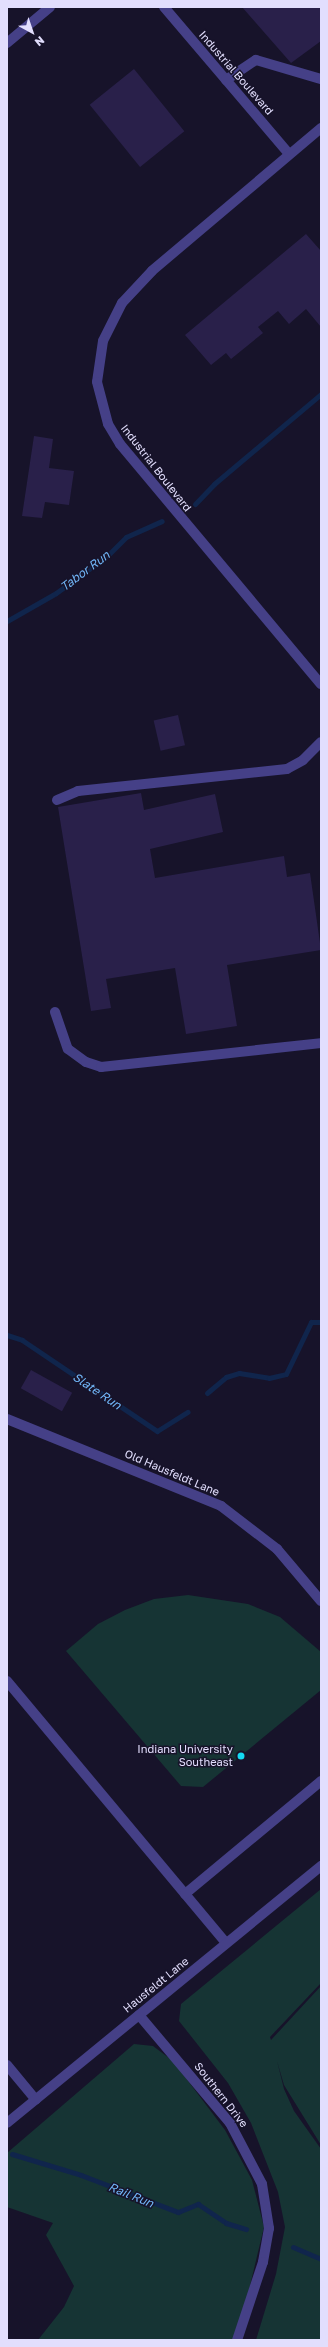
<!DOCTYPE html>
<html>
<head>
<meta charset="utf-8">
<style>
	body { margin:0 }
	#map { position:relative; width:328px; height:2347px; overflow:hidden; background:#17132a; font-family:"Golos Text",sans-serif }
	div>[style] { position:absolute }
	.green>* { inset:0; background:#163434 }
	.stream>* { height:5px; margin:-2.5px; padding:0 2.5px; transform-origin:2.5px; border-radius:2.5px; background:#10254c }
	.building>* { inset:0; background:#29204a; transform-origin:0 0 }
	.minor>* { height:10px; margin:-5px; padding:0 5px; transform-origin:5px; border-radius:5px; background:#454087 }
	.dots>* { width:11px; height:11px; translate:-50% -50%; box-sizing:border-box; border:2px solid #17132a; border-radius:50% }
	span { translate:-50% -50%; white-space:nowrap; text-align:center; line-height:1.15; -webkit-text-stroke:3px #17132a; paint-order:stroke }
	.street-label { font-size:11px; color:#e2defd }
	.poi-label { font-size:11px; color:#e2defd }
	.right { translate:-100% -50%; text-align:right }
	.water-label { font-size:12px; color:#71b6f8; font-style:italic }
	.frame { position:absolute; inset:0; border:8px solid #e2defd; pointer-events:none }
	.north { position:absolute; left:12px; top:12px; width:40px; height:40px; -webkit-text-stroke:3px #17132a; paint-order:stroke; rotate:140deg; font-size:11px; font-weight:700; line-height:16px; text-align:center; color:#e2defd }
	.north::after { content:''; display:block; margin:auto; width:14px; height:18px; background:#e2defd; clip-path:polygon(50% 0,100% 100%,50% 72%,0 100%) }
</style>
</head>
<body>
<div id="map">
	<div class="green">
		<div style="clip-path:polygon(188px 1595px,248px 1604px,280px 1617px,321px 1652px,321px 1690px,203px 1787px,181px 1786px,66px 1651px,98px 1624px,125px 1610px,154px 1599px)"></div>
		<div style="clip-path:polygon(321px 1889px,321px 1983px,270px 2037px,271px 2040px,321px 1986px,321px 2145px,284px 2085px,277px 2061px,284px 2089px,294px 2111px,321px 2149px,321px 2340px,256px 2340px,276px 2274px,285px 2227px,278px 2192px,251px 2123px,228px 2083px,179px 2021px,181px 2004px)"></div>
		<div style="clip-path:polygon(134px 2044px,153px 2046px,173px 2061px,225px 2130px,252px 2180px,264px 2227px,237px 2340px,38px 2340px,64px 2307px,74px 2286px,46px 2235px,53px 2223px,7px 2207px,7px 2153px)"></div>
	</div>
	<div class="stream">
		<div style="left:195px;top:504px;width:28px;rotate:-46deg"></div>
		<div style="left:214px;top:484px;width:140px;rotate:-40.1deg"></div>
		<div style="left:7px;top:621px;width:56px;rotate:-29.7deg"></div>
		<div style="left:56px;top:593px;width:63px;rotate:-36deg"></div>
		<div style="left:107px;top:556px;width:27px;rotate:-45deg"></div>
		<div style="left:126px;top:537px;width:39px;rotate:-24deg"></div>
		<div style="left:7px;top:1335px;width:16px;rotate:18deg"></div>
		<div style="left:22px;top:1340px;width:163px;rotate:34deg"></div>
		<div style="left:157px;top:1431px;width:36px;rotate:-32deg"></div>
		<div style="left:207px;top:1393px;width:25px;rotate:-40deg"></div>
		<div style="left:226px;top:1377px;width:14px;rotate:-17deg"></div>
		<div style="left:239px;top:1373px;width:30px;rotate:9deg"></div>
		<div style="left:269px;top:1378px;width:17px;rotate:-13deg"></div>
		<div style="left:286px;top:1374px;width:58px;rotate:-64.3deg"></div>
		<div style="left:311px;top:1322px;width:10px"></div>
		<div style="left:12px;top:2154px;width:72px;rotate:16.9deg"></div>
		<div style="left:81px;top:2175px;width:104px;rotate:20.9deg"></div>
		<div style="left:178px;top:2212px;width:22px;rotate:-22deg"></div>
		<div style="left:198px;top:2204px;width:34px;rotate:34deg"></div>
		<div style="left:226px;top:2223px;width:21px;rotate:17deg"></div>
		<div style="left:293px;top:2247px;width:30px;rotate:23deg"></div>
	</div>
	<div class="building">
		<div style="clip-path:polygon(242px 7px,321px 7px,321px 41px,291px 63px)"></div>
		<div style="left:134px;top:69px;width:80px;height:57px;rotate:51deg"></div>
		<div style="clip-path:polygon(306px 234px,321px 251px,321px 327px,306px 309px,289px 324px,278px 311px,258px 327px,263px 333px,231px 359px,226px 353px,211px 365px,185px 335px)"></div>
		<div style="clip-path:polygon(34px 436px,53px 439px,49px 468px,74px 471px,69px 505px,45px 502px,42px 518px,22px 516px)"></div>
		<div style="left:178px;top:715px;width:31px;height:25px;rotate:77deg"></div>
		<div style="clip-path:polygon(141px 793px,144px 810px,215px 794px,223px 832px,150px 849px,155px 878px,284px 856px,287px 877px,310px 873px,321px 950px,227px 965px,237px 1026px,186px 1034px,175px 968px,106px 979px,111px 1008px,91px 1011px,58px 807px)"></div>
		<div style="left:31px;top:1370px;width:47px;height:21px;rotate:29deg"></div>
	</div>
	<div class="minor">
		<div style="left:164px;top:7px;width:193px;rotate:49.6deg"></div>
		<div style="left:7px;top:43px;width:56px;rotate:-39.9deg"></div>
		<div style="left:226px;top:80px;width:36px;rotate:-34deg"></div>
		<div style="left:256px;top:60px;width:68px;rotate:16.3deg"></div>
		<div style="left:321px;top:128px;width:221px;rotate:139.8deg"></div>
		<div style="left:152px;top:271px;width:44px;rotate:133.2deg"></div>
		<div style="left:122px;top:303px;width:42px;rotate:116.6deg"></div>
		<div style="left:103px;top:341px;width:41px;rotate:98.3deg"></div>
		<div style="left:97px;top:382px;width:43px;rotate:75.3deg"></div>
		<div style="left:108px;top:424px;width:23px;rotate:59deg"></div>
		<div style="left:120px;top:444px;width:313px;rotate:50.1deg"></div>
		<div style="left:57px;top:800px;width:23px;rotate:-23deg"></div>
		<div style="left:78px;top:791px;width:210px;rotate:-6deg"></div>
		<div style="left:287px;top:769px;width:18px;rotate:-29deg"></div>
		<div style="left:303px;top:760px;width:25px;rotate:-45deg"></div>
		<div style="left:55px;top:1012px;width:39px;rotate:71deg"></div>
		<div style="left:68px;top:1049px;width:22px;rotate:36deg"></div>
		<div style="left:86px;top:1062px;width:16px;rotate:18deg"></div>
		<div style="left:101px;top:1067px;width:221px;rotate:-6.2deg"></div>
		<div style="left:7px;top:1419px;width:231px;rotate:22.1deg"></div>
		<div style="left:221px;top:1506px;width:71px;rotate:37.5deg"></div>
		<div style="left:277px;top:1549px;width:68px;rotate:49.8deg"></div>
		<div style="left:7px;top:1681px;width:341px;rotate:50.1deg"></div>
		<div style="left:185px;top:1894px;width:177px;rotate:-39.7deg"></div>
		<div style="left:139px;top:2015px;width:141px;rotate:49.9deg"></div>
		<div style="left:230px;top:2123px;width:69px;rotate:62.3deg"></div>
		<div style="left:262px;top:2184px;width:45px;rotate:81deg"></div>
		<div style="left:269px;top:2228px;width:35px;rotate:100deg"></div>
		<div style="left:263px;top:2262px;width:82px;rotate:108.4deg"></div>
		<div style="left:7px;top:2065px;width:45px;rotate:50.4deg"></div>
		<div style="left:7px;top:2123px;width:406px;rotate:-39.3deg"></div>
	</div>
	<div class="dots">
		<div style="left:241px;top:1756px;background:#14d8f3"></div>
	</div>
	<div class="street-label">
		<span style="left:236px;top:73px;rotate:49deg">Industrial Boulevard</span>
		<span style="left:156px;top:468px;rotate:52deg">Industrial Boulevard</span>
		<span style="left:172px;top:1473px;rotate:23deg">Old Hausfeldt Lane</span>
		<span style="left:156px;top:1985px;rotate:-39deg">Hausfeldt Lane</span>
		<span style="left:221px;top:2095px;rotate:52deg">Southern Drive</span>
	</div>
	<div class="poi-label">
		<span class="right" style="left:233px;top:1756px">Indiana University<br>Southeast</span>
	</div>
	<div class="water-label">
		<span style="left:85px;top:571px;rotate:-37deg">Tabor Run</span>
		<span style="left:97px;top:1391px;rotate:34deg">Slate Run</span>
		<span style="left:131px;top:2195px;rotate:22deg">Rail Run</span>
	</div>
	<div class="frame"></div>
	<div class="north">N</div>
</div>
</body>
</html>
